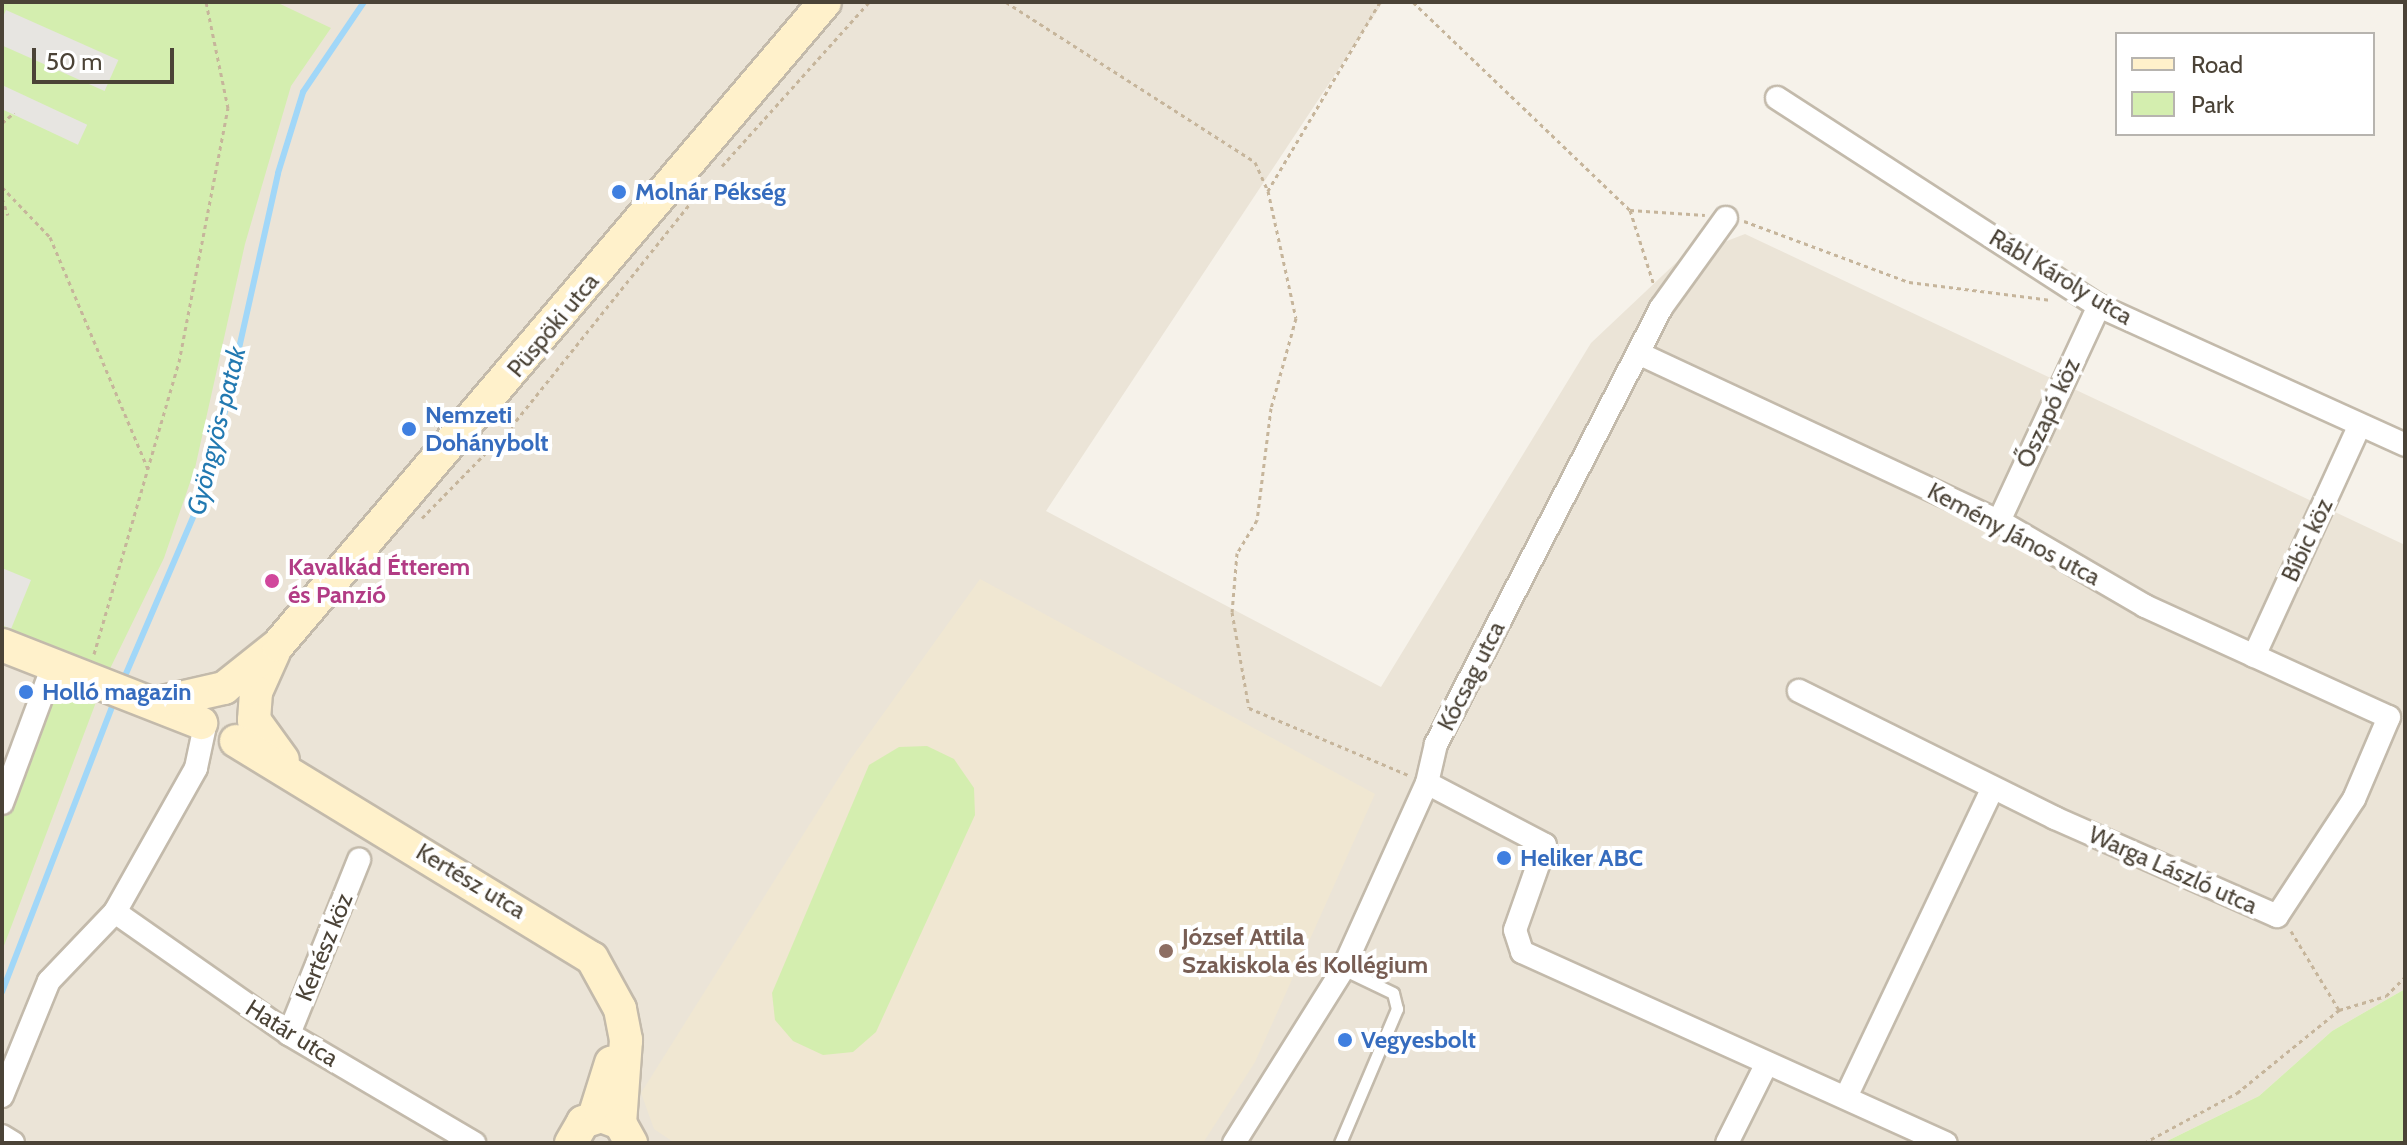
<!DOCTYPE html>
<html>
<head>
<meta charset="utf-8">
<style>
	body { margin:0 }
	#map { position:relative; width:2407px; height:1145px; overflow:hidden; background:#f6f2ea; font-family:Cabin,sans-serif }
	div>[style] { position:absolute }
	.residential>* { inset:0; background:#ebe4d7 }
	.education>* { inset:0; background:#f0e7d2 }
	.green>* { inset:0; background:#d4eeaf }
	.parking>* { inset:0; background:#e7e5e1; transform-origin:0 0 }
	.stream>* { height:6px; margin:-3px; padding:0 3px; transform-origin:3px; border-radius:3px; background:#a1d7f8 }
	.path>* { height:3px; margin-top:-1.5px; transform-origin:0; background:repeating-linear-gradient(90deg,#c6b59b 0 4px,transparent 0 8px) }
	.roads { filter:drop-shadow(2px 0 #c3baab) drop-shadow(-2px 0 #c3baab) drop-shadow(0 2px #c3baab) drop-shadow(0 -2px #c3baab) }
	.lane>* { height:11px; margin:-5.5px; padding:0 5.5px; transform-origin:5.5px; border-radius:5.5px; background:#fff }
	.street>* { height:22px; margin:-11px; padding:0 11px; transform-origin:11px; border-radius:11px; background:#fff }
	.secondary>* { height:32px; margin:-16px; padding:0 16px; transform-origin:16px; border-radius:16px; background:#fff1cb }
	.dots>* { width:22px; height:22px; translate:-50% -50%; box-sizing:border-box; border:4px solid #fff; border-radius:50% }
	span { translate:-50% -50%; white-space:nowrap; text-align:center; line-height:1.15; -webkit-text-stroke:8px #fff; paint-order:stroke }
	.shop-label { font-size:24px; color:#366cbe; font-weight:700 }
	.left { translate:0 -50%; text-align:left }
	.street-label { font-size:24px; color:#4b4337 }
	.hotel-label { font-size:24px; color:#b23c85; font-weight:700 }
	.education-label { font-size:24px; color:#785e54; font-weight:700 }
	.water-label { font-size:26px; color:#2279b1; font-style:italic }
	.frame { position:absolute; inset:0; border:4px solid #4b4337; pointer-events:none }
	.legend { position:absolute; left:2115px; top:32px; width:260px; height:104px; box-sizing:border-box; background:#fff; border:2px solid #b7b4af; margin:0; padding:10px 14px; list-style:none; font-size:24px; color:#4b4337 }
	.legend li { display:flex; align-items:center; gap:16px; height:40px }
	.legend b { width:40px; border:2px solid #b7b4af }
	.scale { position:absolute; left:32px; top:48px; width:142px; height:36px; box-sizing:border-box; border:4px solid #4b4337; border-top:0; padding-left:10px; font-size:24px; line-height:28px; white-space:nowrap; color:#4b4337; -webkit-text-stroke:6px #fff; paint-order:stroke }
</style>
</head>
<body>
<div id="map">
	<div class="residential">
		<div style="clip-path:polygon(2px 2px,1383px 2px,1046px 511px,1381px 687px,1591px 343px,1680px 259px,1745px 234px,2405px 545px,2405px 989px,2332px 1031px,2259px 1096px,2163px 1143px,2px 1143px)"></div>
	</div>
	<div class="education">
		<div style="clip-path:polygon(980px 579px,1375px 794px,1255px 1062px,1203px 1143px,675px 1143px,654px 1129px,641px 1093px,850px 760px)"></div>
	</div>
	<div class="green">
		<div style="clip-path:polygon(2px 2px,276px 2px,331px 28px,291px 86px,245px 244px,195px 468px,164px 558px,104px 681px,2px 951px,2px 802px,54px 664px,2px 645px)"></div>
		<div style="clip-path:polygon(927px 746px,954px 759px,974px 788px,975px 815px,876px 1032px,853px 1052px,823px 1055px,793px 1041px,775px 1020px,772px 993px,869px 765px,899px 747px)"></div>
		<div style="clip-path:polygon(2405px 989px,2405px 1143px,2163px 1143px,2259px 1096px,2332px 1031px)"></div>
	</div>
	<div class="parking">
		<div style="left:6px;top:10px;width:123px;height:34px;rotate:24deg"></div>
		<div style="left:2px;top:85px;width:94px;height:22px;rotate:25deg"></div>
		<div style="clip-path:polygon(2px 568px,31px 580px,11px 629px,2px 625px)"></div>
	</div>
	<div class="stream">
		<div style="left:122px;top:683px;width:223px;rotate:-66.8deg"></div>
		<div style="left:210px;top:478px;width:312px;rotate:-77.4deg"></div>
		<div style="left:278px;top:173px;width:85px;rotate:-72.8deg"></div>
		<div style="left:303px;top:92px;width:109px;rotate:-55.9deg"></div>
		<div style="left:2px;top:992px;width:312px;rotate:-68.9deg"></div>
	</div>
	<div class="path">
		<div style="left:1006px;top:2px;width:296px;rotate:32.7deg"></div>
		<div style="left:1255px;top:162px;width:32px;rotate:66deg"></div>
		<div style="left:1380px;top:2px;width:220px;rotate:120.7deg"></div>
		<div style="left:1268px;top:191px;width:130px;rotate:77.6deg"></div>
		<div style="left:1296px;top:318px;width:93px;rotate:105.5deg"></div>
		<div style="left:1271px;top:408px;width:113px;rotate:97.1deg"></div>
		<div style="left:1257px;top:520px;width:39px;rotate:121deg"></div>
		<div style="left:1237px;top:553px;width:59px;rotate:94.8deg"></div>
		<div style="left:1232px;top:612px;width:97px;rotate:80deg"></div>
		<div style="left:1249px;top:708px;width:173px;rotate:22.8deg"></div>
		<div style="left:1413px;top:2px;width:301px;rotate:43.8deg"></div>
		<div style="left:1630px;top:210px;width:79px;rotate:72.3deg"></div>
		<div style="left:2px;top:123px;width:16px;rotate:-40deg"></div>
		<div style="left:722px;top:166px;width:220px;rotate:-48.1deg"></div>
		<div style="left:2px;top:187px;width:69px;rotate:46.2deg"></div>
		<div style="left:50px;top:237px;width:252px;rotate:67.1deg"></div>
		<div style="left:2px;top:198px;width:18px;rotate:71deg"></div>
		<div style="left:1630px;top:210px;width:75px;rotate:3.8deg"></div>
		<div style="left:1744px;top:221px;width:176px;rotate:20.3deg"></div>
		<div style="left:1909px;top:282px;width:143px;rotate:7.2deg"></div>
		<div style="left:422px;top:518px;width:127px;rotate:-45.6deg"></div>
		<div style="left:511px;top:427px;width:304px;rotate:-51.3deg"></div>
		<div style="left:94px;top:654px;width:304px;rotate:-73.8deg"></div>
		<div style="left:179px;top:362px;width:259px;rotate:-79.1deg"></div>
		<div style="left:228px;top:108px;width:108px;rotate:-101.7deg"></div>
		<div style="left:2291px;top:931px;width:92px;rotate:58.7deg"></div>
		<div style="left:2144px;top:1143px;width:106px;rotate:-28.3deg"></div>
		<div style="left:2237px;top:1093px;width:132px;rotate:-39.1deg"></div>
		<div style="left:2339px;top:1010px;width:49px;rotate:-16.6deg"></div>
		<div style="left:2386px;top:996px;width:27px;rotate:-45deg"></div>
	</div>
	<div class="roads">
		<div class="lane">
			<div style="left:1340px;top:1143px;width:146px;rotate:-67deg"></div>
			<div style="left:1397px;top:1009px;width:16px;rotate:-104deg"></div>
			<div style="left:1393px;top:993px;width:55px;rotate:-154.4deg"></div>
		</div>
		<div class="street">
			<div style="left:1777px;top:98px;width:383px;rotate:32.9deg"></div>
			<div style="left:2099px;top:306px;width:336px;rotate:24.4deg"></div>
			<div style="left:1638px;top:353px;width:398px;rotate:25deg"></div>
			<div style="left:1999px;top:521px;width:169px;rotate:30.2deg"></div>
			<div style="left:2145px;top:606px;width:268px;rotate:24.5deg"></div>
			<div style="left:2389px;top:717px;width:89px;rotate:113.1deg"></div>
			<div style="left:2354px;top:799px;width:140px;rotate:123.3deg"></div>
			<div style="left:2277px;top:916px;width:243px;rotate:-156.2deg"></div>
			<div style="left:2055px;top:818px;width:286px;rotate:-153.6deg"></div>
			<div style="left:1999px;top:521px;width:237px;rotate:-65.1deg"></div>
			<div style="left:2254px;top:656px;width:254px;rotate:-65.4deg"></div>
			<div style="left:1427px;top:783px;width:133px;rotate:27.7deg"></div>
			<div style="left:1545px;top:845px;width:90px;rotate:109.4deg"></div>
			<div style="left:1515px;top:930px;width:23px;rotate:72deg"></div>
			<div style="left:1522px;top:952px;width:465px;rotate:24.3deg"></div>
			<div style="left:2px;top:803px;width:149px;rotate:-69.6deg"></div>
			<div style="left:115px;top:912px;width:213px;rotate:35deg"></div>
			<div style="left:289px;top:1034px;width:215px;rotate:30.5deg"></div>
			<div style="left:289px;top:1034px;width:188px;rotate:-68.1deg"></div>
			<div style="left:2px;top:1096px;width:124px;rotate:-67.8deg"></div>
			<div style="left:49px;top:981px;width:95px;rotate:-46.3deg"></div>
			<div style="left:115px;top:912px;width:165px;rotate:-60.6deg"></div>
			<div style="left:196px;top:768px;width:40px;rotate:-78deg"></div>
			<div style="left:1846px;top:1097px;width:342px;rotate:-64.6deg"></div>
			<div style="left:2px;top:1136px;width:13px;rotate:32deg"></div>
			<div style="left:1234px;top:1143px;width:205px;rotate:-57.9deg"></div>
			<div style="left:1343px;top:969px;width:204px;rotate:-65.7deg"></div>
			<div style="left:1427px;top:783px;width:40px;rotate:-77deg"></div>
			<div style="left:1436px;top:744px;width:491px;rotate:-62.7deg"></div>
			<div style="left:1661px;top:308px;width:111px;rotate:-54.2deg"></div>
			<div style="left:1727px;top:1143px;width:89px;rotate:-63.4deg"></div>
		</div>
		<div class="secondary">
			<div style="left:2px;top:645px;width:214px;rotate:21.4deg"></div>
			<div style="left:274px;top:652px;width:44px;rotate:114.2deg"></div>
			<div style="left:256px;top:692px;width:28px;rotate:94deg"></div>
			<div style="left:254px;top:720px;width:49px;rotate:54.1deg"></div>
			<div style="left:162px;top:702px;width:64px;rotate:-12.7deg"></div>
			<div style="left:224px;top:688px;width:69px;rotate:-38.5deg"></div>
			<div style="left:278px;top:645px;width:844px;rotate:-49.61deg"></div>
			<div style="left:236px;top:741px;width:417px;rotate:31.4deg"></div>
			<div style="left:592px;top:958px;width:58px;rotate:61.2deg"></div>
			<div style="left:620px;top:1009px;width:32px;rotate:79deg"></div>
			<div style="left:626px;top:1040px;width:83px;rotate:94.1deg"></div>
			<div style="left:594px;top:1117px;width:57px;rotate:-72.5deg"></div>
			<div style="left:571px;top:1143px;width:24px;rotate:-60deg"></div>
			<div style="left:583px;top:1122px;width:19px;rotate:-18deg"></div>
			<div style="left:601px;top:1116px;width:20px;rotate:20deg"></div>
			<div style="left:620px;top:1123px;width:23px;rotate:61deg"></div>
		</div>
	</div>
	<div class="dots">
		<div style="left:619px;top:192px;background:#3f7fe0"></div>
		<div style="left:409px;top:429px;background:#3f7fe0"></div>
		<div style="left:272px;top:581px;background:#d1479c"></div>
		<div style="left:26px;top:692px;background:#3f7fe0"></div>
		<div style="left:1504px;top:858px;background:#3f7fe0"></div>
		<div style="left:1166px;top:951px;background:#8d6e63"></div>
		<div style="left:1345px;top:1040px;background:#3f7fe0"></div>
	</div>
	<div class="shop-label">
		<span class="left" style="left:635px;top:192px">Molnár Pékség</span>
		<span class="left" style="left:425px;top:429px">Nemzeti<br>Dohánybolt</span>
		<span class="left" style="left:42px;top:692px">Holló magazin</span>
		<span class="left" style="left:1520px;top:858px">Heliker ABC</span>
		<span class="left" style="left:1361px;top:1040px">Vegyesbolt</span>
	</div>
	<div class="street-label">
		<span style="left:2061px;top:277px;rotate:31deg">Rábl Károly utca</span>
		<span style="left:553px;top:325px;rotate:-50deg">Püspöki utca</span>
		<span style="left:2048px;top:413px;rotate:-65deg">Őszapó köz</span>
		<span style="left:2014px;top:534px;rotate:28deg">Kemény János utca</span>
		<span style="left:2307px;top:540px;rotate:-65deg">Bíbic köz</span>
		<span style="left:1471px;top:676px;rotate:-63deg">Kócsag utca</span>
		<span style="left:2173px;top:870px;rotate:24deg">Warga László utca</span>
		<span style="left:471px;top:881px;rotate:31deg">Kertész utca</span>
		<span style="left:324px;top:947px;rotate:-68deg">Kertész köz</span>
		<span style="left:292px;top:1033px;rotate:32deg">Határ utca</span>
	</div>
	<div class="hotel-label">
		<span class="left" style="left:288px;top:581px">Kavalkád Étterem<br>és Panzió</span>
	</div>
	<div class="education-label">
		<span class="left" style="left:1182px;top:951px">József Attila<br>Szakiskola és Kollégium</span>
	</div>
	<div class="water-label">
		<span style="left:217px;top:431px;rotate:-76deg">Gyöngyös-patak</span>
	</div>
	<div class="frame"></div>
	<ul class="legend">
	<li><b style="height:10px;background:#fff1cb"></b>Road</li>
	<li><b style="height:22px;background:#d4eeaf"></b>Park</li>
	</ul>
	<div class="scale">50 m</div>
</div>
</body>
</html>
